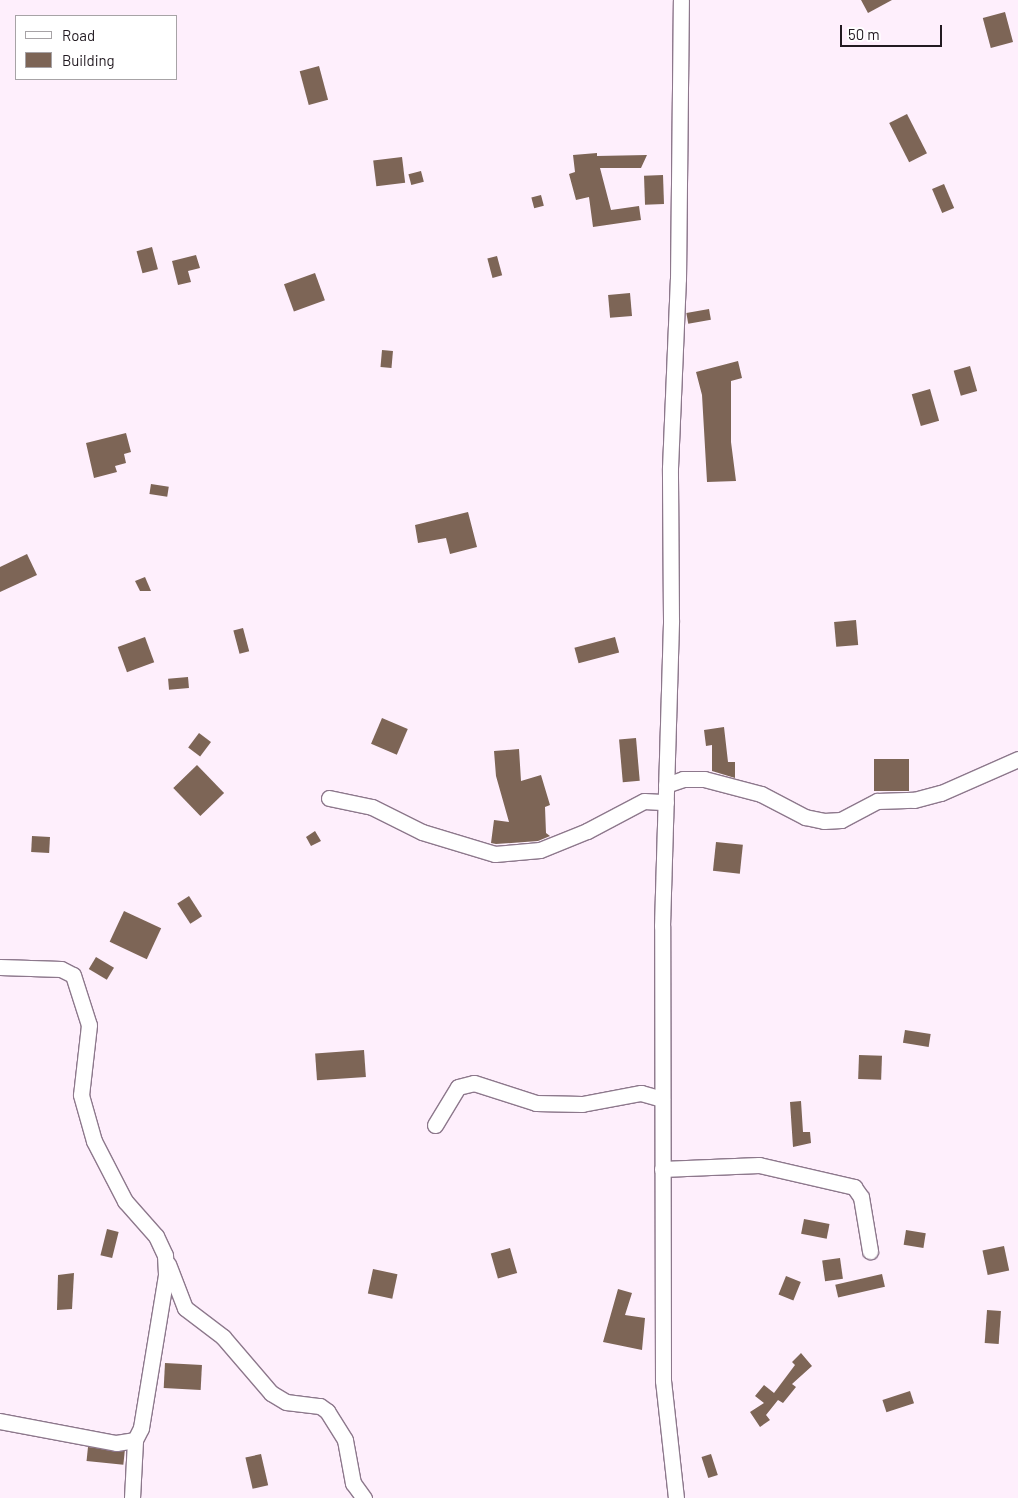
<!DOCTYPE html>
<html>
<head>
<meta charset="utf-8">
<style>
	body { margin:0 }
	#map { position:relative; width:1018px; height:1498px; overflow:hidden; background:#feeffc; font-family:Barlow,sans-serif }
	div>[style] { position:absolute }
	.building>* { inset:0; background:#7d6556; transform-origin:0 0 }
	.roads { filter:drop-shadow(1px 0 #8d788c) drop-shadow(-1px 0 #8d788c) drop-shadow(0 1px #8d788c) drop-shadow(0 -1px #8d788c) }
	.minor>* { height:15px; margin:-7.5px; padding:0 7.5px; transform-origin:7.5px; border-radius:7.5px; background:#fff }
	span { translate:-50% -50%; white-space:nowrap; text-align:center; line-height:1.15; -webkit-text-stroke:4.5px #fff; paint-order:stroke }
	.legend { position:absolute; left:15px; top:15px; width:162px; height:65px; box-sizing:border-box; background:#fff; border:1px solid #a7a3a6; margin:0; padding:6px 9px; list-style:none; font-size:15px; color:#221a21 }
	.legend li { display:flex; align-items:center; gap:10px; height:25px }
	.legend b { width:25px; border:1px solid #a7a3a6 }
	.scale { position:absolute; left:840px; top:25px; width:102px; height:22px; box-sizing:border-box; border:2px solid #221a21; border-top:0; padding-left:6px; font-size:15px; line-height:18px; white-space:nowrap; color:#221a21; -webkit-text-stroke:4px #fff; paint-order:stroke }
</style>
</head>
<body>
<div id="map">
	<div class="building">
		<div style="clip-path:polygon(861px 0,892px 0,868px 13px)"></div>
		<div style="left:1005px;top:12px;width:31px;height:23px;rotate:75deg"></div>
		<div style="left:319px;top:66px;width:35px;height:20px;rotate:75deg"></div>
		<div style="left:907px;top:114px;width:44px;height:20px;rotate:63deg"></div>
		<div style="clip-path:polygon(597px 153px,597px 156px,647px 155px,641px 168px,600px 168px,611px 210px,639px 206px,641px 220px,593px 227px,589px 197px,576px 200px,569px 174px,575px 172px,573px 155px)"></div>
		<div style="left:402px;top:157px;width:26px;height:29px;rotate:83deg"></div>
		<div style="left:421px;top:171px;width:11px;height:13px;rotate:75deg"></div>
		<div style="left:663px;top:175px;width:29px;height:19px;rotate:88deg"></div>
		<div style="left:944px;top:184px;width:26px;height:13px;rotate:67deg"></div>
		<div style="left:541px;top:195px;width:11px;height:10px;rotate:75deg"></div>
		<div style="left:152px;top:247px;width:23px;height:16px;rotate:75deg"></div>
		<div style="clip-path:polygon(196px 255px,200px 268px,188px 271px,191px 282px,178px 285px,172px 261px)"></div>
		<div style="left:497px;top:256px;width:20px;height:10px;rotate:75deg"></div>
		<div style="left:315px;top:273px;width:29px;height:33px;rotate:70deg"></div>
		<div style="left:630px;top:293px;width:23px;height:22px;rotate:85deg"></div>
		<div style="left:709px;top:309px;width:11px;height:23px;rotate:80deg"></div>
		<div style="left:382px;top:350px;width:11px;height:17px;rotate:5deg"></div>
		<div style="clip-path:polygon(738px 361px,742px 378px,731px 381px,731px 442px,736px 481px,707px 482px,702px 395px,696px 372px)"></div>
		<div style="left:970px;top:366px;width:26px;height:17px;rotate:74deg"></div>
		<div style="left:930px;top:389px;width:33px;height:19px;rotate:74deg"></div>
		<div style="clip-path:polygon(126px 433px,131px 452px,124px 454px,126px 463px,115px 466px,117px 472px,94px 478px,86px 443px)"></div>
		<div style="left:151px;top:484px;width:18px;height:10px;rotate:9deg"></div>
		<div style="clip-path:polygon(468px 512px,477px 547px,450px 554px,446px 538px,418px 543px,415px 525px)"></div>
		<div style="clip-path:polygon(27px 554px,37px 575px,0 592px,0 567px)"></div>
		<div style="clip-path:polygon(145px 577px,151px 591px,140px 591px,135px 581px)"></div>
		<div style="left:856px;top:620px;width:25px;height:22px;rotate:85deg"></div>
		<div style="left:243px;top:628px;width:24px;height:10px;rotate:75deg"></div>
		<div style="left:145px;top:637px;width:27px;height:29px;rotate:70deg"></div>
		<div style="left:615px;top:637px;width:16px;height:42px;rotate:75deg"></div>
		<div style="left:188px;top:677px;width:11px;height:20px;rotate:85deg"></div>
		<div style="left:382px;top:718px;width:28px;height:28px;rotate:23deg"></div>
		<div style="clip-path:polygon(724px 727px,728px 762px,735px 762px,735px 778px,712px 771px,712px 745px,706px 746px,704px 730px)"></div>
		<div style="left:199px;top:733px;width:15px;height:18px;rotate:37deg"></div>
		<div style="left:636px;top:738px;width:43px;height:17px;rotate:85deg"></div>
		<div style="clip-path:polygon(519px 749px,521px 781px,541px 775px,550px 805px,545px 807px,546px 833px,550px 836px,538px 841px,496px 844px,491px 843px,494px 820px,509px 822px,496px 776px,494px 751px)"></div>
		<div style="left:909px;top:759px;width:32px;height:35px;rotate:90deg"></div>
		<div style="left:197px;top:765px;width:39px;height:33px;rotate:46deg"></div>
		<div style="clip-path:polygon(315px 831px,321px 841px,311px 846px,306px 837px)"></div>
		<div style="left:32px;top:836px;width:18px;height:16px;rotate:3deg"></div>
		<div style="left:716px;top:842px;width:27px;height:29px;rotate:6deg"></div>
		<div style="left:189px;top:896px;width:24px;height:14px;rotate:57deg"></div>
		<div style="left:124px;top:911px;width:41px;height:34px;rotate:25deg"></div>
		<div style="left:96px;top:957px;width:21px;height:14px;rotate:31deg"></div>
		<div style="left:905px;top:1030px;width:26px;height:13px;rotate:9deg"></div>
		<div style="left:364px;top:1050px;width:27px;height:49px;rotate:86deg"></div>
		<div style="left:859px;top:1055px;width:23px;height:24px;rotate:2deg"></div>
		<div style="clip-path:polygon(801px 1101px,803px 1132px,810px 1132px,811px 1143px,793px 1147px,790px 1102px)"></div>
		<div style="left:804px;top:1219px;width:26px;height:15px;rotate:11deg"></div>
		<div style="left:107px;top:1229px;width:12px;height:27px;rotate:14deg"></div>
		<div style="left:906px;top:1230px;width:20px;height:15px;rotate:9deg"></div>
		<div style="left:1004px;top:1246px;width:25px;height:22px;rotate:78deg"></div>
		<div style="left:510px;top:1248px;width:26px;height:20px;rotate:74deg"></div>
		<div style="left:840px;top:1258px;width:21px;height:18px;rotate:82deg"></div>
		<div style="left:373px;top:1269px;width:25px;height:25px;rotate:12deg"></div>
		<div style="clip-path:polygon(74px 1273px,72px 1309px,57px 1310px,58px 1275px)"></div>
		<div style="left:882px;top:1274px;width:13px;height:48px;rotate:77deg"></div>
		<div style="left:786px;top:1276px;width:16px;height:20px;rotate:22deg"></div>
		<div style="clip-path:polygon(618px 1289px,632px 1293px,625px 1315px,645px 1318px,642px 1350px,603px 1342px)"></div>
		<div style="left:987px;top:1310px;width:14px;height:33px;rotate:4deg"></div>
		<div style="clip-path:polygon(801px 1353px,812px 1366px,792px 1384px,796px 1387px,783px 1403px,778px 1400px,766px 1415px,770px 1420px,760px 1427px,750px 1412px,764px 1403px,755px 1396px,764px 1385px,774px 1393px,795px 1365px,792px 1362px)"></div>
		<div style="left:165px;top:1363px;width:37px;height:25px;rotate:3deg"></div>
		<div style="left:910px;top:1391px;width:13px;height:29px;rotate:72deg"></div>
		<div style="left:88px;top:1447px;width:37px;height:14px;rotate:6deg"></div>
		<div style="left:261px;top:1454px;width:32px;height:16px;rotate:77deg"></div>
		<div style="left:711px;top:1454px;width:22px;height:10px;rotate:72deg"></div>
	</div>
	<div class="roads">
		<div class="minor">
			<div style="left:666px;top:785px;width:18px;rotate:-19deg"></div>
			<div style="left:683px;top:779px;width:21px"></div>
			<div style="left:704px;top:779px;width:59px;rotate:14.7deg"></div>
			<div style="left:761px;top:794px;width:50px;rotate:27.6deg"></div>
			<div style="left:805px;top:817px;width:19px;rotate:12deg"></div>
			<div style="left:824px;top:821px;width:17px;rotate:-3deg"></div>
			<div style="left:841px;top:820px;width:41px;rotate:-27.8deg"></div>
			<div style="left:877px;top:801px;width:37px;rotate:-2deg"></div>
			<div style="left:914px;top:800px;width:28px;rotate:-15deg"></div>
			<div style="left:941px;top:793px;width:84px;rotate:-23.8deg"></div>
			<div style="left:329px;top:798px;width:44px;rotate:11.8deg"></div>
			<div style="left:372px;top:807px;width:56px;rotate:26.6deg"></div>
			<div style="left:422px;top:832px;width:76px;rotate:16.8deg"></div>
			<div style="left:495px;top:854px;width:45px;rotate:-5.1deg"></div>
			<div style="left:540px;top:850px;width:51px;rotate:-22deg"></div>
			<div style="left:587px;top:831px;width:64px;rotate:-27.8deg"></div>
			<div style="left:644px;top:801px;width:22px;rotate:3deg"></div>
			<div style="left:0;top:967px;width:61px;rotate:1.9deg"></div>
			<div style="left:61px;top:969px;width:13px;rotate:27deg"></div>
			<div style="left:73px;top:975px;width:52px;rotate:72.3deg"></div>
			<div style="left:89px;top:1025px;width:70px;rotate:96.5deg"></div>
			<div style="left:81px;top:1095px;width:48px;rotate:74.2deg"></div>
			<div style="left:94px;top:1141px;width:68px;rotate:62.7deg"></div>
			<div style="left:125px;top:1201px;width:47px;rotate:48.5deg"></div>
			<div style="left:156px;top:1236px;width:21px;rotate:65deg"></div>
			<div style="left:165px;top:1255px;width:20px;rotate:87deg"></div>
			<div style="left:166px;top:1275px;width:155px;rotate:99.3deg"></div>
			<div style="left:141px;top:1428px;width:13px;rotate:117deg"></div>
			<div style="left:135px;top:1440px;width:19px;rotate:171deg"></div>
			<div style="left:116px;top:1443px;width:118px;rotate:-169.3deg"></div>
			<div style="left:435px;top:1125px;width:44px;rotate:-58.8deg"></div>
			<div style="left:458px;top:1087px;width:16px;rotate:-14deg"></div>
			<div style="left:474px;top:1083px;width:65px;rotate:17.9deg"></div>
			<div style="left:536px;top:1103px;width:46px;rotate:1.2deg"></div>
			<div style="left:582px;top:1104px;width:60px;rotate:-10.6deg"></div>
			<div style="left:641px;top:1093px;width:22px;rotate:16deg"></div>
			<div style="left:662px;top:1169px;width:97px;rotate:-2.4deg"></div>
			<div style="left:759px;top:1165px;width:98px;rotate:13deg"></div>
			<div style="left:854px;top:1187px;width:12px;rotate:55deg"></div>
			<div style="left:861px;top:1197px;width:55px;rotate:80.5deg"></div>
			<div style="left:168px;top:1264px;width:47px;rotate:68.9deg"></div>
			<div style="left:185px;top:1308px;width:48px;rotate:37.3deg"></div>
			<div style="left:223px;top:1337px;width:74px;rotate:49.4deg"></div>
			<div style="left:271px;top:1393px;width:17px;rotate:31deg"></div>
			<div style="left:286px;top:1402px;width:34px;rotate:7deg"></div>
			<div style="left:320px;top:1406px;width:9px;rotate:36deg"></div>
			<div style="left:327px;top:1411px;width:34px;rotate:58deg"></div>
			<div style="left:345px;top:1440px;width:44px;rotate:79.5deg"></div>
			<div style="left:353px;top:1483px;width:19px;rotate:54deg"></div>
			<div style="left:132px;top:1498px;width:58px;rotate:-87deg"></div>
			<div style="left:676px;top:1498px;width:118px;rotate:-96.3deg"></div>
			<div style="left:663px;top:1381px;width:455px;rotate:-90.1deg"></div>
			<div style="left:662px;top:926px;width:306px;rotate:-88.3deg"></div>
			<div style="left:671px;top:620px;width:152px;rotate:-90.4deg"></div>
			<div style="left:670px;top:468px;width:189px;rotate:-87.6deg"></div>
			<div style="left:678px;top:279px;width:279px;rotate:-89.4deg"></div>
		</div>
	</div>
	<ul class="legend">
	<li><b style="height:6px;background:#fff"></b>Road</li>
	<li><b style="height:14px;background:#7d6556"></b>Building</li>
	</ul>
	<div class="scale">50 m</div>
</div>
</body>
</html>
